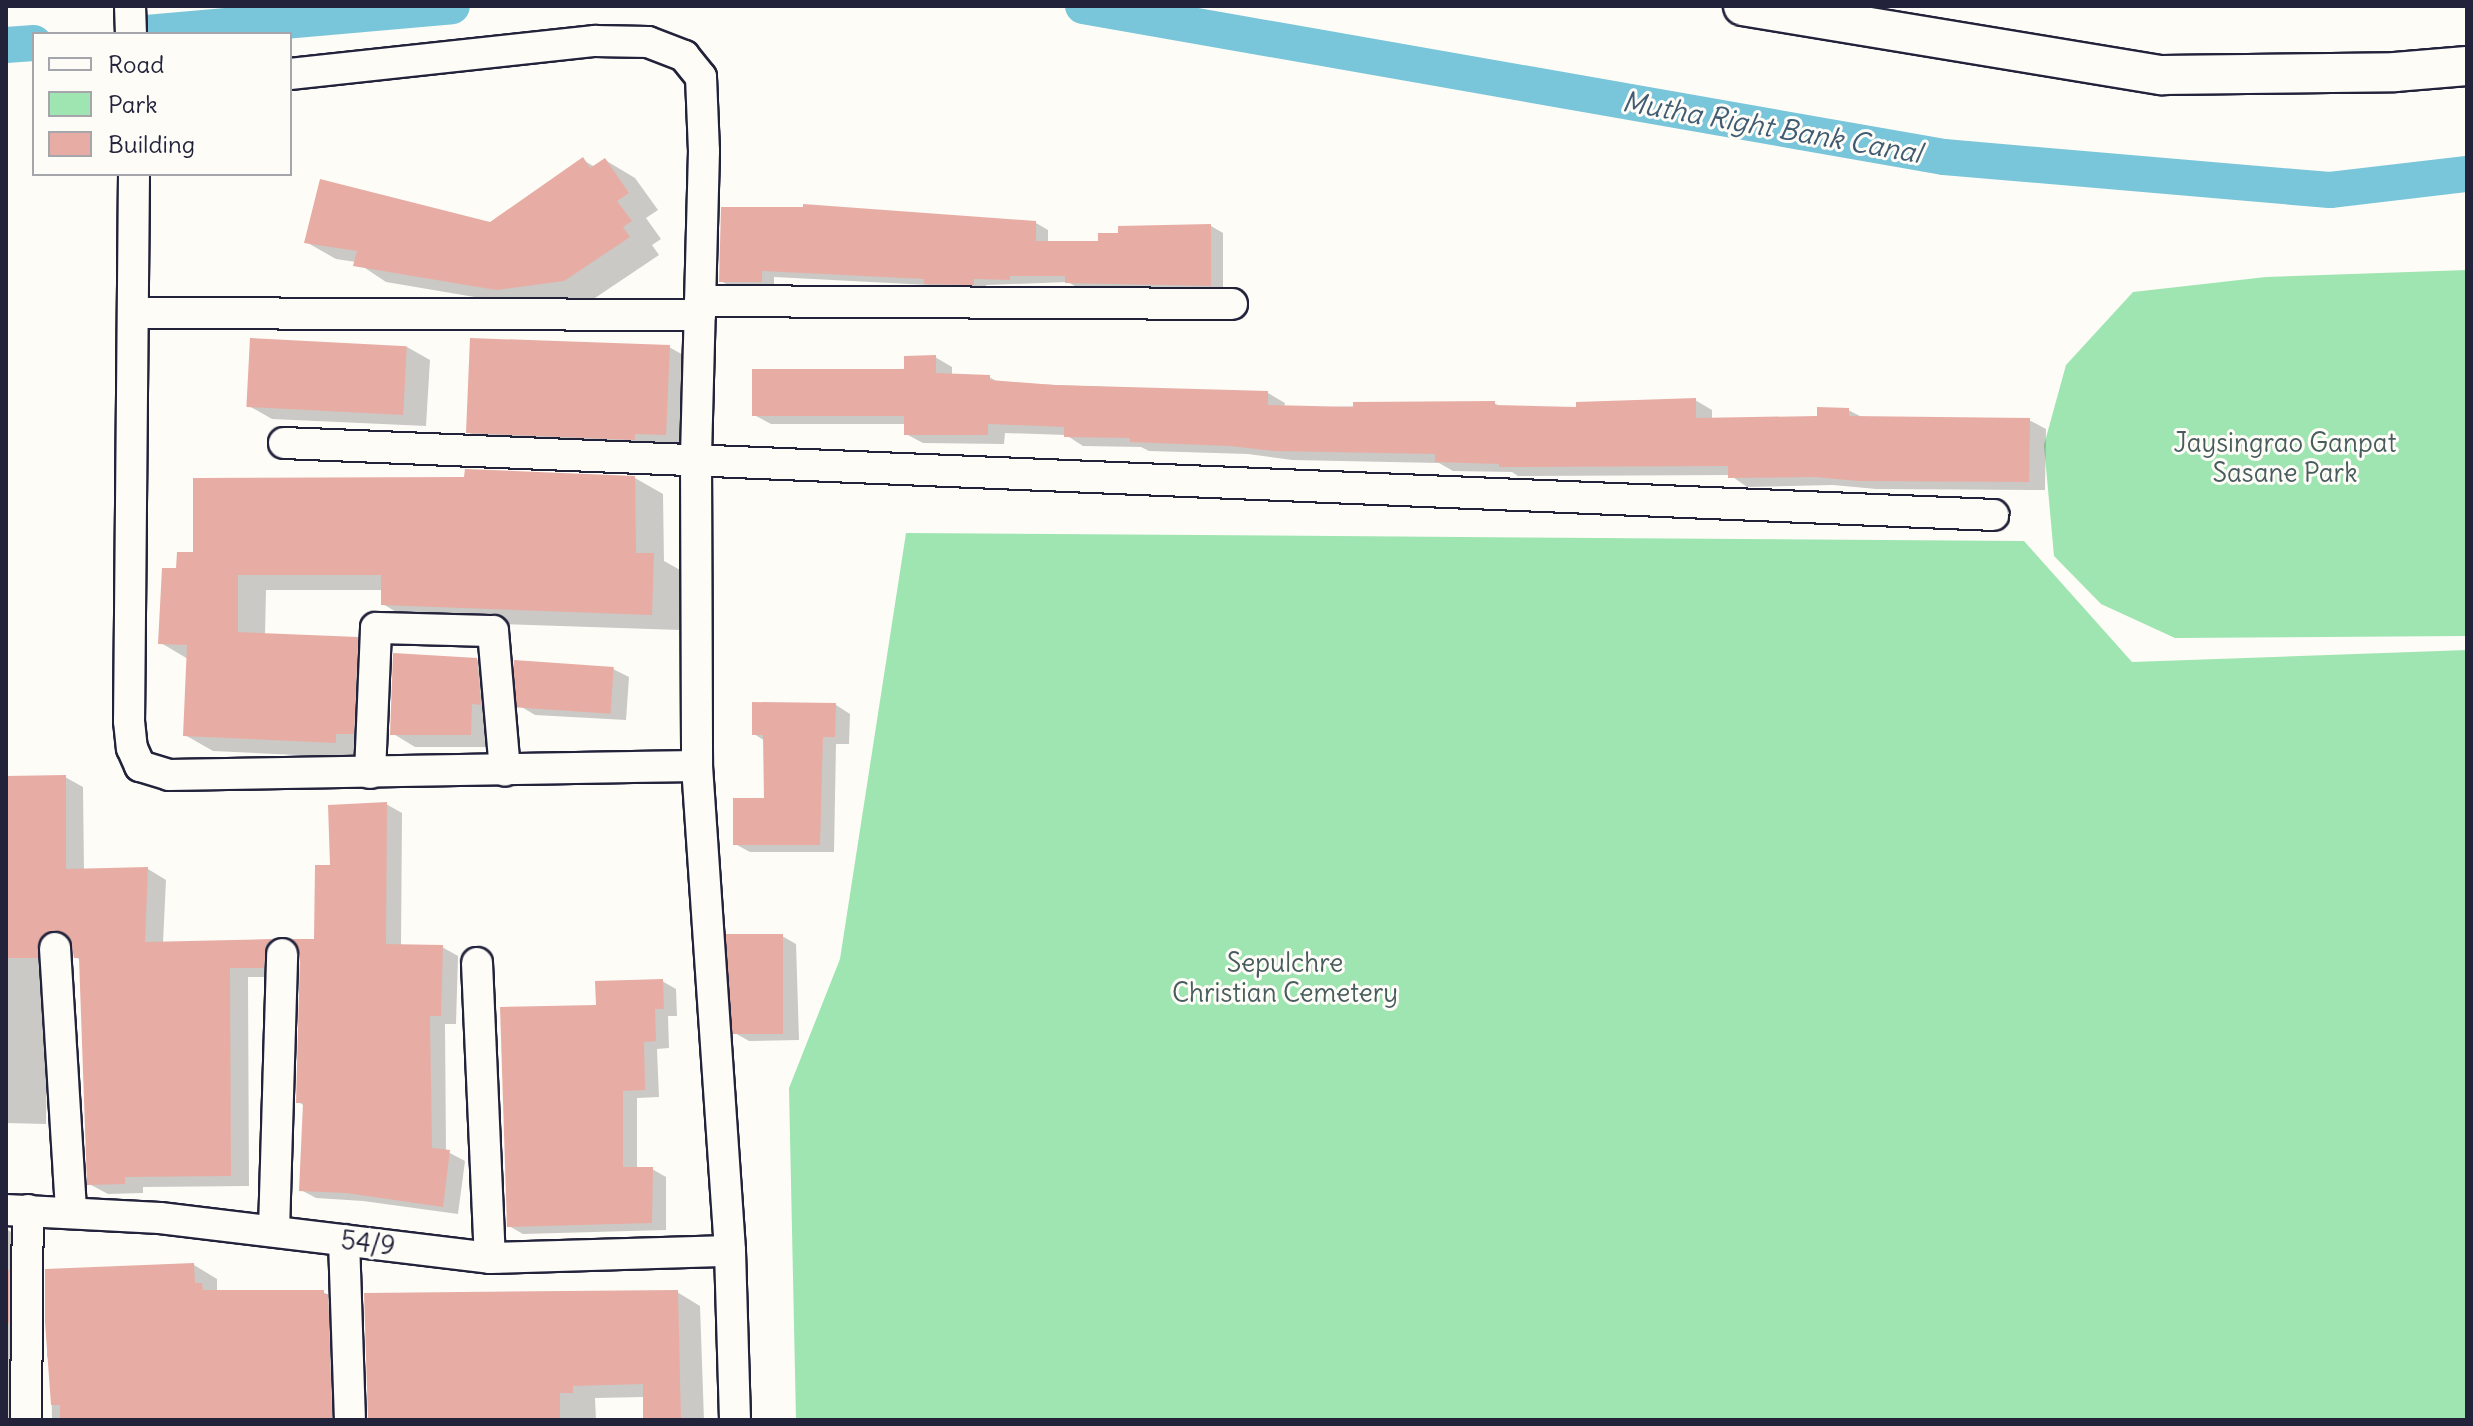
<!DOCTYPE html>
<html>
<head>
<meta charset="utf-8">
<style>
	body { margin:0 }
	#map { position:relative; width:2473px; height:1426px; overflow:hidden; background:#fdfcf7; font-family:Delius,sans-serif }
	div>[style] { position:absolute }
	.green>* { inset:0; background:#9fe5b1 }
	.shadow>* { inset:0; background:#0003 }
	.canal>* { height:36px; margin:-18px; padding:0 18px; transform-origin:18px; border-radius:18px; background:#79c5d9 }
	.building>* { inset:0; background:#e7ada4; transform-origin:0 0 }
	.roads { filter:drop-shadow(2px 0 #22223b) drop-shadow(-2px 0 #22223b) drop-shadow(0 2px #22223b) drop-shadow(0 -2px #22223b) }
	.minor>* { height:30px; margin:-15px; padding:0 15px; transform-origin:15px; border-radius:15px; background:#fdfcf7 }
	.tertiary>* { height:38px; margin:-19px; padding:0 19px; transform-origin:19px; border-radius:19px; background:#fdfcf7 }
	span { translate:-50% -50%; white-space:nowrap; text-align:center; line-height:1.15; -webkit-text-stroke:6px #fdfcf7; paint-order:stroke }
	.park-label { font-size:26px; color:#485c5e }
	.street-label { font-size:26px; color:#22223b }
	.water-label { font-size:28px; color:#405b72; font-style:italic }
	.frame { position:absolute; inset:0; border:8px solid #22223b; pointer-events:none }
	.legend { position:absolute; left:32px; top:32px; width:260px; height:144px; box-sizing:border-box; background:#fdfcf7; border:2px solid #a5a5ac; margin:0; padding:10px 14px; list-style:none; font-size:24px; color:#22223b }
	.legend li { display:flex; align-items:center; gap:16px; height:40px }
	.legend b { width:40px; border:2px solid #a5a5ac }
</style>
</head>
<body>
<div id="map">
	<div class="green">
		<div style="clip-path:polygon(2467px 270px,2467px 636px,2175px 638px,2101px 604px,2054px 556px,2044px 445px,2066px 365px,2133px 292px,2266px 277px)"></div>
		<div style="clip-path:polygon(906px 533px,2024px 541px,2132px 662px,2467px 650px,2467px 1420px,796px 1420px,789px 1088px,840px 959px)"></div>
	</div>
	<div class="shadow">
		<div style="clip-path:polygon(583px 160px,595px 167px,605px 160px,635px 178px,658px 210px,646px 218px,661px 239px,652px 245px,659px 255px,595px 298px,527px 306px,386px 282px,356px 262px,336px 259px,306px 242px,491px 224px)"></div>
		<div style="clip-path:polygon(805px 206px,1036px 223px,1048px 230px,1048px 243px,1100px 243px,1211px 226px,1223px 233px,1223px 292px,1080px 289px,1068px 282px,986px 285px,986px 291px,938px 290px,929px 285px,774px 277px,774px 288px,733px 288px,721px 281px)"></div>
		<div style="clip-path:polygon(407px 347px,430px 360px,426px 426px,272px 419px,249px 406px)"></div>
		<div style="clip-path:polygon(669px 347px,692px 360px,688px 447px,491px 445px,468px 432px)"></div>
		<div style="clip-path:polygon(935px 357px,952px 367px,952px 376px,989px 377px,1000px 383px,1268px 393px,1285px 403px,1284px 408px,1494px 403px,1502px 407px,1578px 409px,1695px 400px,1712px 410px,1712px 420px,1819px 418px,1848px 410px,1864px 418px,2029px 420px,2046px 429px,2045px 490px,1876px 489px,1833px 485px,1747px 487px,1730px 475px,1518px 476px,1512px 472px,1453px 471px,1439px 463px,1292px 460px,1248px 454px,1149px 451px,1141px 447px,1083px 446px,1066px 435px,1005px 433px,1004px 444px,923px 443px,906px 434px,906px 424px,771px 424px,754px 415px,906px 371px)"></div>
		<div style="clip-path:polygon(635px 478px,663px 494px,664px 561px,682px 571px,680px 630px,411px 621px,383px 604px,383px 590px,266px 590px,265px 635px,357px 639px,385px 656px,363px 758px,213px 751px,185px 735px,188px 659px,161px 643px,178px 570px,195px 554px)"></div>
		<div style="clip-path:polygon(477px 660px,500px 674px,494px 747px,415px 747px,392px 733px)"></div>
		<div style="clip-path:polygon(613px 669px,629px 677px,626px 720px,535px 715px,520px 706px)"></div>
		<div style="clip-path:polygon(836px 705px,850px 714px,849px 744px,836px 744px,834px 852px,750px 852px,735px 844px,766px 800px,765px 741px,754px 734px)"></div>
		<div style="clip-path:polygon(65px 777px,83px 787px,84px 871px,148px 869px,166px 880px,163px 943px,272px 941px,289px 951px,282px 977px,248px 977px,249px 1186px,143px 1187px,143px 1193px,108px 1194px,89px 1184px,81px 960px,75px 957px,73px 942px,63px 943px,48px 967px,46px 1124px,6px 1123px,6px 778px)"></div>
		<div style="clip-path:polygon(386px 804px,402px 813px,401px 946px,442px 947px,458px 956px,456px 1024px,445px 1024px,446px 1151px,465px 1161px,458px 1214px,363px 1201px,316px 1198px,301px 1190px,305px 1106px,298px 1102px,316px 941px,332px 867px)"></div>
		<div style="clip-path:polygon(782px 936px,796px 944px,799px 1040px,749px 1041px,735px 1033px)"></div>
		<div style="clip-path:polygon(662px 981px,676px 989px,677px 1016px,668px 1016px,669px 1048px,657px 1049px,659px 1097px,637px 1098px,637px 1169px,652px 1169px,666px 1177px,666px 1230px,523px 1234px,509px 1226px,598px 1007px)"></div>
		<div style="clip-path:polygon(6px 1229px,32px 1244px,20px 1420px,6px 1420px)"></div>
		<div style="clip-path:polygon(194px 1265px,217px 1279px,217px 1292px,323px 1292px,346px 1305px,354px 1420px,52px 1420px,51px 1360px,47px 1357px,47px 1271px)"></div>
		<div style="clip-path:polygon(677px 1292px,700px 1306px,704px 1420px,645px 1420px,645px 1397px,595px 1398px,596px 1420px,370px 1420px)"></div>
	</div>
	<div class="canal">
		<div style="left:1083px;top:6px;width:874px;rotate:9.95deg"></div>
		<div style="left:1944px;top:157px;width:387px;rotate:4.9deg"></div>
		<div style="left:2330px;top:190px;width:138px;rotate:-6.7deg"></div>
		<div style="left:135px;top:34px;width:318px;rotate:-5deg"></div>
		<div style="left:6px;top:45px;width:28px;rotate:-4deg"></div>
	</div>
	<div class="building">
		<div style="clip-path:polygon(583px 157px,590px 168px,605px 158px,629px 193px,617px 201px,632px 221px,623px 227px,630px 237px,564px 281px,496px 290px,353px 266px,357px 251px,304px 243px,320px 179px,490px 222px)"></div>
		<div style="clip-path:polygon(803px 204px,1036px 221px,1036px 241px,1098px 241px,1098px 233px,1118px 233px,1118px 226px,1211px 224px,1211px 286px,1065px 283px,1065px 276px,1010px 276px,1010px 280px,974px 279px,974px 285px,924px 284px,924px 279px,762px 271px,762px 282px,719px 282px,721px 207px,803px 207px)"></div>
		<div style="left:250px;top:338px;width:157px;height:69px;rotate:3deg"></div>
		<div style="clip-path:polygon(470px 338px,670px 345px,666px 435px,635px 434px,635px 440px,466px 433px)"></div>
		<div style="clip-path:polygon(936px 355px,936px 373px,990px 375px,990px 380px,1055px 385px,1268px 391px,1268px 405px,1353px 407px,1353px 402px,1495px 401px,1495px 405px,1576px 407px,1576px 402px,1696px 398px,1696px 418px,1817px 416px,1817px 407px,1849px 408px,1849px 416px,2030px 418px,2029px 482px,1858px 481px,1815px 477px,1728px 478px,1728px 466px,1499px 467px,1499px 464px,1435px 462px,1435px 454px,1274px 451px,1230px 446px,1130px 442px,1130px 438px,1064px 437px,1064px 427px,988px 424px,988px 435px,904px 435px,904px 416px,752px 416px,752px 369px,904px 369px,904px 356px)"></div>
		<div style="clip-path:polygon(465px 469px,635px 476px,636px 553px,654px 553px,652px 615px,381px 605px,381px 575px,238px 575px,238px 632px,358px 637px,354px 734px,336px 734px,336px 743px,183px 736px,187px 645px,158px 644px,162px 568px,176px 568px,177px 552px,193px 552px,193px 478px,464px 477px)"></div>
		<div style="clip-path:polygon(393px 653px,477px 658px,481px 705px,472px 704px,471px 735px,390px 735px)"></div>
		<div style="left:514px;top:660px;width:100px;height:47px;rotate:4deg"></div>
		<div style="clip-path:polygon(752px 702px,836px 703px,835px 737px,823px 737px,820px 845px,733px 845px,733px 798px,764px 798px,763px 735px,752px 735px)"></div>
		<div style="clip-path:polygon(66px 775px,66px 869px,148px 867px,145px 942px,272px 939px,266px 945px,264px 968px,230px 968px,231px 1176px,125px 1177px,125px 1184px,87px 1185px,79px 958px,74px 958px,70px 937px,55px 930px,39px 939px,38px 958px,6px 958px,6px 776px)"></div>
		<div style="clip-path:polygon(387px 802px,386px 944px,443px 945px,441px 1016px,430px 1016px,432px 1148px,450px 1150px,443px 1207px,346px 1193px,299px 1191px,303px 1103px,296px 1103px,300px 955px,292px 939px,314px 939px,315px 865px,330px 865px,328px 805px)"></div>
		<div style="left:726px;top:934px;width:57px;height:100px"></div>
		<div style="clip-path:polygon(663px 979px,664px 1009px,655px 1009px,656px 1041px,644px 1042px,645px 1090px,623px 1091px,623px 1167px,653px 1167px,652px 1223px,507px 1227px,500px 1007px,596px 1005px,595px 981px)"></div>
		<div style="clip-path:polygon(194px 1263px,195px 1283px,202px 1283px,203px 1290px,324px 1290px,324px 1294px,328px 1294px,332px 1420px,60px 1420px,60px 1405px,51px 1405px,45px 1322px,45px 1269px)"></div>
		<div style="left:9px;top:1270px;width:53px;height:3px;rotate:90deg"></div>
		<div style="clip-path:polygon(678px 1290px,681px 1420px,643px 1420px,643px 1384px,573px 1386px,573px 1393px,560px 1393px,560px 1420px,368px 1420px,364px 1293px)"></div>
	</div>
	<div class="roads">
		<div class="minor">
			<div style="left:130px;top:6px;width:28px;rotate:88deg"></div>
			<div style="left:290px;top:74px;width:307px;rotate:-6.2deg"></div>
			<div style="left:595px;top:41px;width:53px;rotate:1.1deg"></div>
			<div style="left:648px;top:42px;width:39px;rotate:21deg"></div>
			<div style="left:684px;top:56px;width:27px;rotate:51deg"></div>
			<div style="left:701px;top:77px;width:74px;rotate:87.7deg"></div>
			<div style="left:704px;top:151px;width:307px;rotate:91.5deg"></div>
			<div style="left:696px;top:458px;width:308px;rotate:89.8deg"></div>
			<div style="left:697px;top:766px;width:486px;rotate:86.1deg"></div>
			<div style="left:730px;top:1251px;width:169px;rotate:88.3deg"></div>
			<div style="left:134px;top:174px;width:547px;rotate:90.52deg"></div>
			<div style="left:129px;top:721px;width:27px;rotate:84deg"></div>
			<div style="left:132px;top:748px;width:20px;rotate:66deg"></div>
			<div style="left:140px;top:766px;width:30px;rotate:17deg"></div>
			<div style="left:169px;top:775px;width:528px;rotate:-0.98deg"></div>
			<div style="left:700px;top:301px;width:532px;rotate:0.32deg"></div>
			<div style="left:133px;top:313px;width:567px;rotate:0.2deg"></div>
			<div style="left:284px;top:443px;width:1711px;rotate:2.41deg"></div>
			<div style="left:370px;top:773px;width:145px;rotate:-87.6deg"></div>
			<div style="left:376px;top:628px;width:117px;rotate:1.5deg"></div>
			<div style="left:493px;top:631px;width:140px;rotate:85.1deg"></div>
			<div style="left:55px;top:948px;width:265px;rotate:86.5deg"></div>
			<div style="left:477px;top:963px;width:295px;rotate:87.5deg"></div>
			<div style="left:6px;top:1210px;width:154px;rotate:3deg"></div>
			<div style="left:160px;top:1218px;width:332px;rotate:6.9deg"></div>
			<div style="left:490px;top:1258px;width:240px;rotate:-1.7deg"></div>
			<div style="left:274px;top:1230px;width:276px;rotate:-88.3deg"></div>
			<div style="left:344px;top:1240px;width:180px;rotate:88.1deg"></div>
			<div style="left:26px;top:1420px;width:210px;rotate:-89.5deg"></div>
		</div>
		<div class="tertiary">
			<div style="left:1743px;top:6px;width:425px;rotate:9.4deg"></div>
			<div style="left:2162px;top:75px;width:233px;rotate:-0.7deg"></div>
			<div style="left:2395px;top:72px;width:72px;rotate:-4.8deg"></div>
		</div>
	</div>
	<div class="park-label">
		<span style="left:2285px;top:458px">Jaysingrao Ganpat<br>Sasane Park</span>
		<span style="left:1285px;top:978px">Sepulchre<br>Christian Cemetery</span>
	</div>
	<div class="street-label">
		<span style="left:368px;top:1243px;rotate:7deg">54/9</span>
	</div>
	<div class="water-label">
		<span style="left:1772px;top:127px;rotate:10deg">Mutha Right Bank Canal</span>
	</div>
	<div class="frame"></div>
	<ul class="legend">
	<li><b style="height:10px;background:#fdfcf7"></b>Road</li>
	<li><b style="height:22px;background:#9fe5b1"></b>Park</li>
	<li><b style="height:22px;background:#e7ada4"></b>Building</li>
	</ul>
</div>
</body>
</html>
